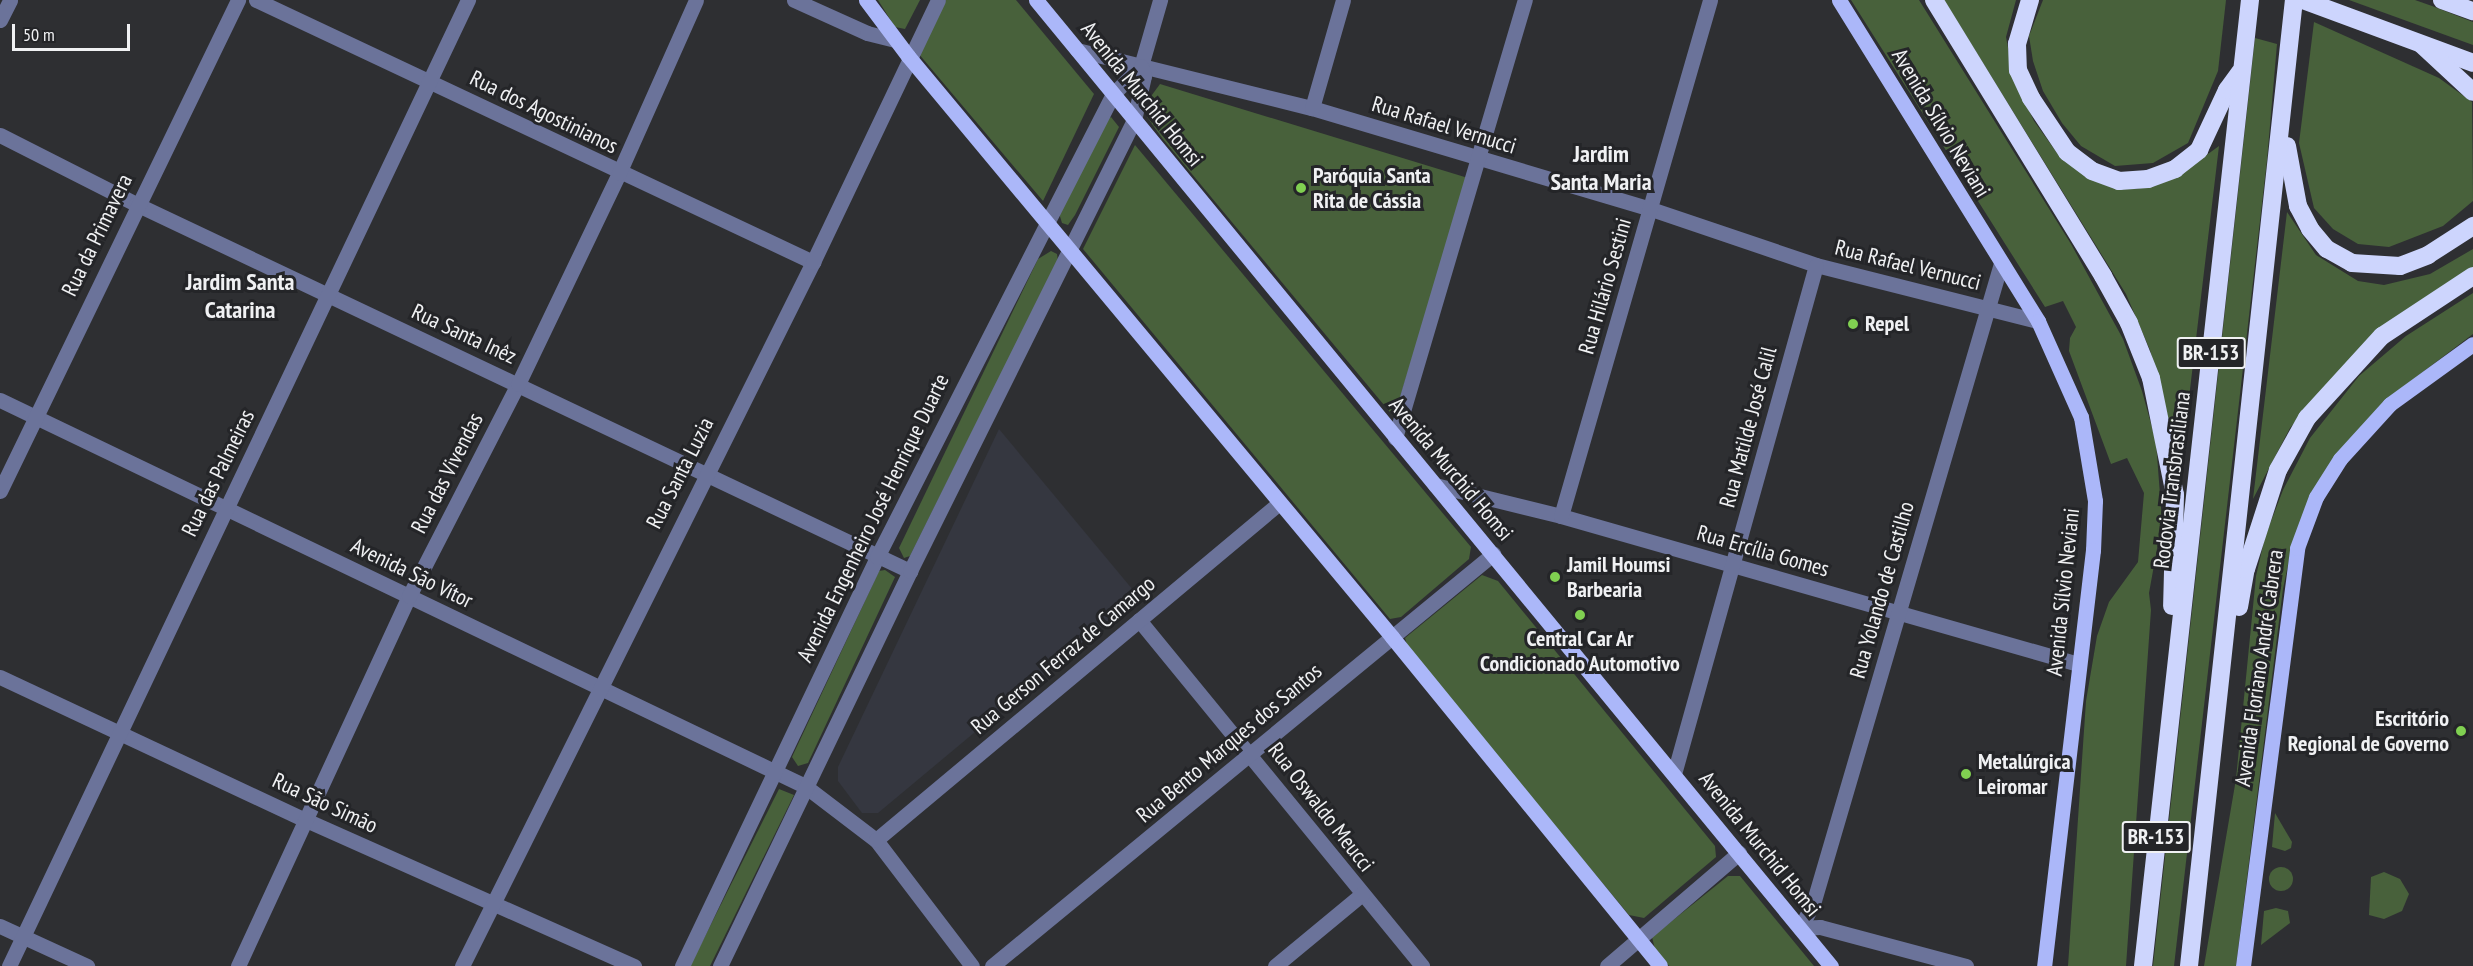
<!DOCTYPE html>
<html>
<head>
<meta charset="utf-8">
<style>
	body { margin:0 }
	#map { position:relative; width:2473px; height:966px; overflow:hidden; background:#2e2f32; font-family:"PT Sans Narrow",sans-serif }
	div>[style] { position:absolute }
	.built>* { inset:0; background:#353740 }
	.green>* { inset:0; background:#48613b }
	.round { border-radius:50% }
	.minor>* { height:15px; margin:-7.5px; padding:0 7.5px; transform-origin:7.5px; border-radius:7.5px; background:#6b739a }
	.major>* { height:15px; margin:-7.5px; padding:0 7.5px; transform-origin:7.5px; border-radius:7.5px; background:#abb7f9 }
	.highway>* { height:18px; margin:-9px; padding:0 9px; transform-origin:9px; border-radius:9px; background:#cdd5fd }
	.dots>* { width:16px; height:16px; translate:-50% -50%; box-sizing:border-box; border:3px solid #242528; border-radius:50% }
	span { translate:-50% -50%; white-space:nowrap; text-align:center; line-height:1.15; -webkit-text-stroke:6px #242528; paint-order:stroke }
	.shield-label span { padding:2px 4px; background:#242528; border:2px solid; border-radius:4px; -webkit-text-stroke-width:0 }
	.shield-label { font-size:21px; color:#f0f1f3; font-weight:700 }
	.street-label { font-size:22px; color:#f0f1f3 }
	.poi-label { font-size:22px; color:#f0f1f3; font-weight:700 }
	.left { translate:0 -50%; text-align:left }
	.right { translate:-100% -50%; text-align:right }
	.neighbourhood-label { font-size:24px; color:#f0f1f3; font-weight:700 }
	.scale { position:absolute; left:12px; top:24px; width:118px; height:27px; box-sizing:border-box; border:3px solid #f0f1f3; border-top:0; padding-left:8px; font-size:18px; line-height:21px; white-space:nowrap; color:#f0f1f3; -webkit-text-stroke:4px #242528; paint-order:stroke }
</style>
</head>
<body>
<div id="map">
	<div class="built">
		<div style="clip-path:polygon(999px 429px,1138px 596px,878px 813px,862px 813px,838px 781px,838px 767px)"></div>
	</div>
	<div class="green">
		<div style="clip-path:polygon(878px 0,920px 0,905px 29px,895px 27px)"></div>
		<div style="clip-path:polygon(946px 0,1016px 0,1094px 94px,1043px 201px,918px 53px)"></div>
		<div style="clip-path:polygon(1851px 0,1919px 0,2071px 244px,2123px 339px,2142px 391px,2156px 442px,2162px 521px,2149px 593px,2151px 610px,2126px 966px,2068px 966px,2086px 701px,2097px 636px,2109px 602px,2138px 562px,2144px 493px,2127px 458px,2111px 464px,2069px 351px,2070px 338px,2076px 327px,2063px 301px,2045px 307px)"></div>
		<div style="clip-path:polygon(1944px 0,2016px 0,2006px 37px,2014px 80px,2034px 121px,2057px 153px,2095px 181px,2136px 189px,2175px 178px,2219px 146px,2181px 465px,2150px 350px,2126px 294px)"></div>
		<div style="clip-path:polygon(2043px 0,2226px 0,2218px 71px,2188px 143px,2153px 163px,2115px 166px,2081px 146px,2062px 123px,2043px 91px,2033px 61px,2029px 36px)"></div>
		<div style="clip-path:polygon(2349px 0,2415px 0,2432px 6px,2473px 22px,2473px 45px)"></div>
		<div style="clip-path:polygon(2314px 22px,2439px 78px,2472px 102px,2473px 201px,2443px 226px,2389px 247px,2358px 244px,2333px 229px,2314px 208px,2299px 143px)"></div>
		<div style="clip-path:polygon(2255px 38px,2277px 44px,2267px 160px,2174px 966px,2153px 966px)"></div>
		<div style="clip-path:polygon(1160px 84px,1468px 178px,1394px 417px,1162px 138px,1147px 117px,1149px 99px)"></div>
		<div style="clip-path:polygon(1111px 117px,1119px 127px,1075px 215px,1068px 225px,1062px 223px,1059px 213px,1105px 121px)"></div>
		<div style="clip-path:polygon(1135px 145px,1471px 547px,1469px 559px,1401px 617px,1390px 619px,1083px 249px)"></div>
		<div style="clip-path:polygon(2287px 212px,2316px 255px,2358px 281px,2384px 285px,2430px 274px,2473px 249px,2473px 268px,2335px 375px,2290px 428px,2253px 499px)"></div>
		<div style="clip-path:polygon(1051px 251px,1057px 254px,1058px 261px,910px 556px,904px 558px,899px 548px,1038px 259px)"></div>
		<div style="clip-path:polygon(2473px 293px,2473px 334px,2391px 396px,2337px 455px,2291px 550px,2283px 589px,2236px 966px,2204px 966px,2236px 779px,2256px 576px,2265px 537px,2283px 490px,2310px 438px,2359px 376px,2406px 336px)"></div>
		<div style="clip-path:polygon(885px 570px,895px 577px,808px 763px,798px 766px,792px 757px,879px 571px)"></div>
		<div style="clip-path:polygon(1482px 575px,1498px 581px,1715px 846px,1716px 857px,1644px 918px,1629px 915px,1408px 648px,1405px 638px)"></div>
		<div style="clip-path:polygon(779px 789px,794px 795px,710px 966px,690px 966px)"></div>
		<div style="clip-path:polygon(2275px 813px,2292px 842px,2291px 848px,2285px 851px,2272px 847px)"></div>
		<div class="round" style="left:2269px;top:867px;width:24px;height:24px"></div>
		<div style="clip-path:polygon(2384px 872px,2400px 879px,2409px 894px,2402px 911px,2384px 919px,2369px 915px,2371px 877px)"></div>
		<div style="clip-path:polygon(1728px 876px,1740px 876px,1814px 966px,1669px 966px,1655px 949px,1652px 937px)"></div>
		<div style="clip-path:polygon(2276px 908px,2288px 911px,2290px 923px,2261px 945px,2264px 911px)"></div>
	</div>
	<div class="minor">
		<div style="left:256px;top:0;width:616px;rotate:25.19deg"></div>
		<div style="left:794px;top:0;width:80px;rotate:24.3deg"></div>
		<div style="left:867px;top:33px;width:29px;rotate:14deg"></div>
		<div style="left:0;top:20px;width:22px;rotate:-63deg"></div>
		<div style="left:1077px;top:50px;width:242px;rotate:13.9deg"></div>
		<div style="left:1312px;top:108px;width:354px;rotate:16.6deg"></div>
		<div style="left:1651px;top:209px;width:174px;rotate:18.7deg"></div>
		<div style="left:1816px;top:265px;width:229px;rotate:14.2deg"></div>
		<div style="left:1312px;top:108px;width:112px;rotate:-74deg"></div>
		<div style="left:0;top:135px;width:153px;rotate:26.9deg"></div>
		<div style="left:136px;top:204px;width:857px;rotate:25.37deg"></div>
		<div style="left:0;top:400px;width:893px;rotate:25.62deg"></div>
		<div style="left:805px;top:786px;width:89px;rotate:37.3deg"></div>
		<div style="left:876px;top:840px;width:158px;rotate:52.7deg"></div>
		<div style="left:1395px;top:438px;width:457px;rotate:-73.5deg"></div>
		<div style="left:1435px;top:485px;width:130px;rotate:13.8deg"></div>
		<div style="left:1561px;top:516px;width:538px;rotate:15.97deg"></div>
		<div style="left:0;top:491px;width:546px;rotate:-64.14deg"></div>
		<div style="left:1561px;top:516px;width:537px;rotate:-73.89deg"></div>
		<div style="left:1139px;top:620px;width:447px;rotate:50.7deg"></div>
		<div style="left:0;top:677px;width:340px;rotate:25.1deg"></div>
		<div style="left:308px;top:821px;width:357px;rotate:24deg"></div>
		<div style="left:1674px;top:774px;width:528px;rotate:-74.41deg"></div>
		<div style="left:876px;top:840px;width:524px;rotate:-39.89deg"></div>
		<div style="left:0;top:926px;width:96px;rotate:24.7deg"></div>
		<div style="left:9px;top:966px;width:1070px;rotate:-64.59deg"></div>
		<div style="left:238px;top:966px;width:408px;rotate:-65.2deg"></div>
		<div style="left:409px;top:596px;width:238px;rotate:-62.8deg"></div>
		<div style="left:518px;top:384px;width:234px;rotate:-64.4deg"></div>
		<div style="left:619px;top:173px;width:189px;rotate:-66deg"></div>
		<div style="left:462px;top:966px;width:787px;rotate:-63.5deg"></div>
		<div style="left:813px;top:262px;width:290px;rotate:-64.5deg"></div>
		<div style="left:682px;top:966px;width:453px;rotate:-64.5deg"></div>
		<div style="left:877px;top:557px;width:375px;rotate:-63deg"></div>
		<div style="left:1047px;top:223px;width:145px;rotate:-62.9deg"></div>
		<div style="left:1113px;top:94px;width:40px;rotate:-45deg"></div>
		<div style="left:1141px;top:66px;width:69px;rotate:-73.9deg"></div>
		<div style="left:720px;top:966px;width:438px;rotate:-64.3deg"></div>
		<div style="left:910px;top:571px;width:504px;rotate:-63.59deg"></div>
		<div style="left:1134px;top:120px;width:45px;rotate:-77.2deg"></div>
		<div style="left:1144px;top:76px;width:10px;rotate:-107deg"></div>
		<div style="left:992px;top:966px;width:649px;rotate:-39.43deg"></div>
		<div style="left:1275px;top:966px;width:113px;rotate:-39.6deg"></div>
		<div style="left:1607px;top:966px;width:174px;rotate:-40.6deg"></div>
		<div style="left:1966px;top:966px;width:151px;rotate:-165deg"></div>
		<div style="left:1820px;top:927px;width:20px;rotate:177deg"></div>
		<div style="left:1800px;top:928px;width:27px;rotate:-62deg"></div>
		<div style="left:1813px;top:904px;width:668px;rotate:-73.65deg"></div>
	</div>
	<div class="major">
		<div style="left:866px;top:0;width:70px;rotate:53.1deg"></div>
		<div style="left:908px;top:56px;width:756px;rotate:50.2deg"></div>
		<div style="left:1392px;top:637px;width:424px;rotate:50.8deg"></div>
		<div style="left:1036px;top:0;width:1251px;rotate:50.55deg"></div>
		<div style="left:1839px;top:0;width:378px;rotate:58.2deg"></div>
		<div style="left:2038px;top:321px;width:105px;rotate:65.9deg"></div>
		<div style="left:2081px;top:417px;width:85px;rotate:80.5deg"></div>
		<div style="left:2095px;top:501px;width:49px;rotate:92.3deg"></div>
		<div style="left:2093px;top:550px;width:419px;rotate:96.7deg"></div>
		<div style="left:2243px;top:966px;width:421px;rotate:-82.6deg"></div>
		<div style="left:2297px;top:548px;width:54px;rotate:-69.6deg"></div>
		<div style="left:2316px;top:497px;width:45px;rotate:-57.7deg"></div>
		<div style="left:2340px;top:459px;width:74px;rotate:-47.7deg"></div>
		<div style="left:2390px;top:404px;width:102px;rotate:-35.9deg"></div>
	</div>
	<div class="highway">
		<div style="left:1934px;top:0;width:324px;rotate:58.5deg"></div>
		<div style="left:2103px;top:276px;width:54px;rotate:61deg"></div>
		<div style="left:2129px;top:323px;width:59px;rotate:68.2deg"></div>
		<div style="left:2151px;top:378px;width:119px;rotate:78.4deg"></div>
		<div style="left:2175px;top:495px;width:111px;rotate:91.5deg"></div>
		<div style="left:2030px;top:0;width:46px;rotate:106.5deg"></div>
		<div style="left:2017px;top:44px;width:26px;rotate:88deg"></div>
		<div style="left:2018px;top:70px;width:31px;rotate:65deg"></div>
		<div style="left:2031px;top:98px;width:65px;rotate:56.3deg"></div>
		<div style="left:2067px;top:152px;width:31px;rotate:37deg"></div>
		<div style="left:2092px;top:171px;width:29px;rotate:20deg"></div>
		<div style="left:2119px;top:181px;width:29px;rotate:-4deg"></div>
		<div style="left:2148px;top:179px;width:29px;rotate:-20deg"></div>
		<div style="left:2175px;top:169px;width:31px;rotate:-38deg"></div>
		<div style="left:2199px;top:150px;width:66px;rotate:-65deg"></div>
		<div style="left:2227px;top:90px;width:22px;rotate:-54deg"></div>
		<div style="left:2303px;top:0;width:181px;rotate:20.3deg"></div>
		<div style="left:2442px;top:0;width:33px;rotate:20deg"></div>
		<div style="left:2422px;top:45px;width:69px;rotate:42.7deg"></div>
		<div style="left:2287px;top:146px;width:61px;rotate:79.6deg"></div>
		<div style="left:2298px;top:206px;width:26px;rotate:62deg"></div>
		<div style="left:2310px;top:229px;width:26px;rotate:50deg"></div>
		<div style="left:2327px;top:249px;width:29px;rotate:29deg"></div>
		<div style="left:2352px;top:263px;width:48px;rotate:3.6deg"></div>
		<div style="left:2400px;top:266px;width:30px;rotate:-21deg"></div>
		<div style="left:2428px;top:255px;width:54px;rotate:-32.8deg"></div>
		<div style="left:2239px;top:607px;width:39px;rotate:-80deg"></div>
		<div style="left:2246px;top:569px;width:104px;rotate:-72.1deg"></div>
		<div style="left:2278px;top:470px;width:60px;rotate:-60.9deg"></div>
		<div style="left:2307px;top:418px;width:111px;rotate:-47.6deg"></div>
		<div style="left:2382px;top:336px;width:109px;rotate:-33.4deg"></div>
		<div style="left:2143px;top:966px;width:972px;rotate:-83.68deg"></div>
		<div style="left:2189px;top:966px;width:972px;rotate:-83.8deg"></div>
	</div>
	<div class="dots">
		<div style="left:1301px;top:188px;background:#80d051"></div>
		<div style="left:1853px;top:324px;background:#80d051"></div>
		<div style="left:1555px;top:577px;background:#80d051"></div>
		<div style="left:1580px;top:615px;background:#80d051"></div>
		<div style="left:2461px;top:731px;background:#80d051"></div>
		<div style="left:1966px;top:774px;background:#80d051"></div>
	</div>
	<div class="shield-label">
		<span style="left:2211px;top:353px">BR-153</span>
		<span style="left:2156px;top:837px">BR-153</span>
	</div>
	<div class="street-label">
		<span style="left:1142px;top:94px;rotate:51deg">Avenida Murchid Homsi</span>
		<span style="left:544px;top:112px;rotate:26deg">Rua dos Agostinianos</span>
		<span style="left:1941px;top:123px;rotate:59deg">Avenida Sílvio Neviani</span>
		<span style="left:1444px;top:125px;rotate:17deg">Rua Rafael Vernucci</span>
		<span style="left:97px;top:235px;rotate:-64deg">Rua da Primavera</span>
		<span style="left:1908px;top:265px;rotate:14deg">Rua Rafael Vernucci</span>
		<span style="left:1605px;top:286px;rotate:-74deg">Rua Hilário Sestini</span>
		<span style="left:464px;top:334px;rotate:25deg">Rua Santa Inêz</span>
		<span style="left:1748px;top:427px;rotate:-75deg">Rua Matilde José Calil</span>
		<span style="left:1451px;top:469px;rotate:50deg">Avenida Murchid Homsi</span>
		<span style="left:218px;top:473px;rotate:-64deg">Rua das Palmeiras</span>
		<span style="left:447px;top:473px;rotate:-63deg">Rua das Vivendas</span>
		<span style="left:680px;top:473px;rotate:-63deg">Rua Santa Luzia</span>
		<span style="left:2172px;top:480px;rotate:-83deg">Rodovia Transbrasiliana</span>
		<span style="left:873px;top:518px;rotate:-64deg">Avenida Engenheiro José Henrique Duarte</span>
		<span style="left:1763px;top:551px;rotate:16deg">Rua Ercília Gomes</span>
		<span style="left:412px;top:573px;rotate:26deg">Avenida São Vítor</span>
		<span style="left:1882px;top:590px;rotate:-74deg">Rua Yolando de Castilho</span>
		<span style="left:2063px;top:592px;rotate:-84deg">Avenida Sílvio Neviani</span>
		<span style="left:1063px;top:655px;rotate:-40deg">Rua Gerson Ferraz de Camargo</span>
		<span style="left:2259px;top:668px;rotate:-82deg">Avenida Floriano André Cabrera</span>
		<span style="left:1229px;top:743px;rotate:-40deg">Rua Bento Marques dos Santos</span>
		<span style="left:325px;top:803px;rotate:25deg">Rua São Simão</span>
		<span style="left:1321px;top:807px;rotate:52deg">Rua Oswaldo Meucci</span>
		<span style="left:1760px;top:844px;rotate:51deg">Avenida Murchid Homsi</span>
	</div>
	<div class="poi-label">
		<span class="left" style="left:1313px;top:188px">Paróquia Santa<br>Rita de Cássia</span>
		<span class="left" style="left:1865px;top:324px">Repel</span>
		<span class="left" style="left:1567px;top:577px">Jamil Houmsi<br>Barbearia</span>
		<span style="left:1580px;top:651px">Central Car Ar<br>Condicionado Automotivo</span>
		<span class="right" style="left:2449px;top:731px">Escritório<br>Regional de Governo</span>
		<span class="left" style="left:1978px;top:774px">Metalúrgica<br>Leiromar</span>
	</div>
	<div class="neighbourhood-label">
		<span style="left:1601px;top:168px">Jardim<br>Santa Maria</span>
		<span style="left:240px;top:296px">Jardim Santa<br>Catarina</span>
	</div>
	<div class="scale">50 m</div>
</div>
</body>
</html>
